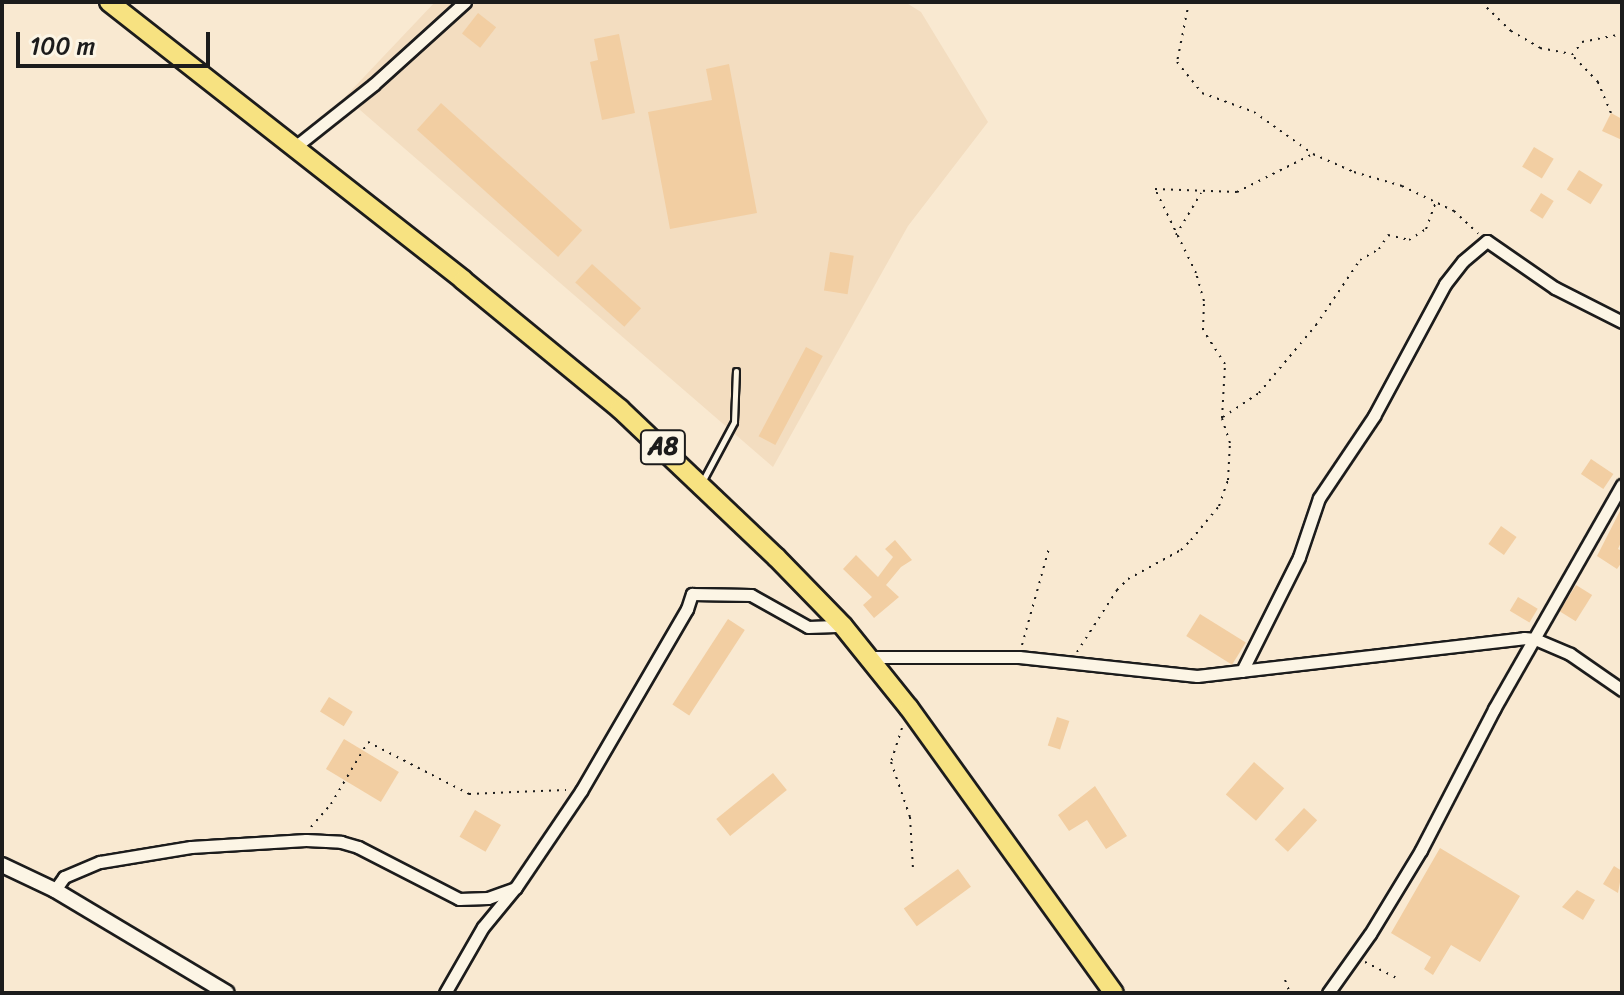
<!DOCTYPE html>
<html>
<head>
<meta charset="utf-8">
<style>
	body { margin:0 }
	#map { position:relative; width:1624px; height:995px; overflow:hidden; background:#f9e9d1; font-family:Sriracha,sans-serif }
	div>[style] { position:absolute }
	.built>* { inset:0; background:#f3ddc0 }
	.building>* { inset:0; background:#f2cea2; transform-origin:0 0 }
	.path>* { height:2px; margin-top:-1px; transform-origin:0; background:repeating-linear-gradient(90deg,#1c1c1c 0 2px,transparent 0 8px) }
	.roads { filter:drop-shadow(2px 0 #1c1c1c) drop-shadow(-2px 0 #1c1c1c) drop-shadow(0 2px #1c1c1c) drop-shadow(0 -2px #1c1c1c) }
	.service>* { height:5px; margin:-2.5px; padding:0 2.5px; transform-origin:2.5px; border-radius:2.5px; background:#fcf5e5 }
	.minor>* { height:11px; margin:-5.5px; padding:0 5.5px; transform-origin:5.5px; border-radius:5.5px; background:#fcf5e5 }
	.tertiary>* { height:14px; margin:-7px; padding:0 7px; transform-origin:7px; border-radius:7px; background:#fcf5e5 }
	.primary>* { height:18px; margin:-9px; padding:0 9px; transform-origin:9px; border-radius:9px; background:#f7e281 }
	span { translate:-50% -50%; white-space:nowrap; text-align:center; line-height:1.15; -webkit-text-stroke:6px #fcf5e5; paint-order:stroke }
	.shield-label span { padding:2px 6px; background:#fcf5e5; border:2px solid; border-radius:6px; -webkit-text-stroke-width:0 }
	.shield-label { font-size:24px; color:#1c1c1c; font-weight:700 }
	.frame { position:absolute; inset:0; border:4px solid #1c1c1c; pointer-events:none }
	.scale { position:absolute; left:16px; top:32px; width:194px; height:36px; box-sizing:border-box; border:4px solid #1c1c1c; border-top:0; padding-left:10px; font-size:24px; line-height:28px; white-space:nowrap; color:#1c1c1c; -webkit-text-stroke:6px #fcf5e5; paint-order:stroke }
</style>
</head>
<body>
<div id="map">
	<div class="built">
		<div style="clip-path:polygon(435px 2px,905px 2px,921px 12px,988px 122px,908px 226px,773px 467px,345px 97px)"></div>
	</div>
	<div class="building">
		<div style="left:478px;top:13px;width:23px;height:26px;rotate:38deg"></div>
		<div style="clip-path:polygon(619px 34px,635px 113px,602px 120px,590px 62px,598px 60px,594px 39px)"></div>
		<div style="clip-path:polygon(729px 64px,757px 213px,670px 229px,648px 112px,712px 100px,706px 69px)"></div>
		<div style="left:441px;top:103px;width:190px;height:36px;rotate:42deg"></div>
		<div style="clip-path:polygon(1611px 113px,1622px 119px,1622px 140px,1602px 131px)"></div>
		<div style="left:1534px;top:147px;width:23px;height:23px;rotate:31deg"></div>
		<div style="left:1579px;top:170px;width:28px;height:23px;rotate:32deg"></div>
		<div style="left:1541px;top:193px;width:15px;height:21px;rotate:32deg"></div>
		<div style="left:830px;top:252px;width:24px;height:39px;rotate:9deg"></div>
		<div style="left:592px;top:264px;width:66px;height:25px;rotate:42deg"></div>
		<div style="left:806px;top:347px;width:19px;height:101px;rotate:28deg"></div>
		<div style="left:1591px;top:459px;width:27px;height:18px;rotate:34deg"></div>
		<div style="clip-path:polygon(1622px 507px,1622px 540px,1618px 549px,1622px 551px,1622px 562px,1617px 569px,1597px 556px)"></div>
		<div style="left:1501px;top:526px;width:19px;height:22px;rotate:35deg"></div>
		<div style="clip-path:polygon(895px 540px,912px 560px,901px 567px,886px 585px,899px 597px,874px 618px,863px 605px,872px 597px,843px 569px,856px 555px,878px 577px,893px 557px,885px 549px)"></div>
		<div style="left:1576px;top:585px;width:19px;height:31px;rotate:32deg"></div>
		<div style="left:1518px;top:597px;width:23px;height:16px;rotate:31deg"></div>
		<div style="left:1200px;top:614px;width:54px;height:26px;rotate:32deg"></div>
		<div style="left:728px;top:619px;width:20px;height:102px;rotate:33deg"></div>
		<div style="left:329px;top:697px;width:28px;height:17px;rotate:32deg"></div>
		<div style="left:1057px;top:717px;width:13px;height:30px;rotate:18deg"></div>
		<div style="left:344px;top:739px;width:64px;height:35px;rotate:31deg"></div>
		<div style="left:1254px;top:762px;width:40px;height:43px;rotate:41deg"></div>
		<div style="left:773px;top:773px;width:22px;height:73px;rotate:51deg"></div>
		<div style="clip-path:polygon(1095px 786px,1127px 836px,1106px 849px,1087px 820px,1069px 831px,1058px 815px)"></div>
		<div style="left:1304px;top:808px;width:18px;height:43px;rotate:43deg"></div>
		<div style="left:475px;top:810px;width:30px;height:31px;rotate:30deg"></div>
		<div style="clip-path:polygon(1440px 848px,1520px 896px,1480px 962px,1451px 945px,1433px 975px,1424px 969px,1431px 957px,1391px 933px)"></div>
		<div style="clip-path:polygon(1614px 866px,1622px 871px,1618px 893px,1603px 884px)"></div>
		<div style="left:958px;top:869px;width:22px;height:67px;rotate:54deg"></div>
		<div style="clip-path:polygon(1577px 890px,1595px 900px,1583px 920px,1562px 907px)"></div>
	</div>
	<div class="path">
		<div style="left:1189px;top:2px;width:61px;rotate:101.3deg"></div>
		<div style="left:1177px;top:62px;width:40px;rotate:51deg"></div>
		<div style="left:1202px;top:93px;width:55px;rotate:20.1deg"></div>
		<div style="left:1254px;top:112px;width:72px;rotate:35.4deg"></div>
		<div style="left:1313px;top:154px;width:45px;rotate:23.7deg"></div>
		<div style="left:1354px;top:172px;width:50px;rotate:16.3deg"></div>
		<div style="left:1402px;top:186px;width:58px;rotate:25.7deg"></div>
		<div style="left:1454px;top:211px;width:33px;rotate:43deg"></div>
		<div style="left:1481px;top:2px;width:42px;rotate:44deg"></div>
		<div style="left:1511px;top:31px;width:34px;rotate:30deg"></div>
		<div style="left:1540px;top:48px;width:32px;rotate:11deg"></div>
		<div style="left:1611px;top:113px;width:34px;rotate:-113deg"></div>
		<div style="left:1598px;top:82px;width:37px;rotate:-134deg"></div>
		<div style="left:1572px;top:55px;width:16px;rotate:-52deg"></div>
		<div style="left:1582px;top:42px;width:41px;rotate:-11.3deg"></div>
		<div style="left:1176px;top:235px;width:49px;rotate:-59.2deg"></div>
		<div style="left:1223px;top:417px;width:43px;rotate:-33.7deg"></div>
		<div style="left:1259px;top:393px;width:89px;rotate:-50deg"></div>
		<div style="left:1316px;top:325px;width:78px;rotate:-55.9deg"></div>
		<div style="left:1360px;top:260px;width:22px;rotate:-30deg"></div>
		<div style="left:1379px;top:249px;width:17px;rotate:-57deg"></div>
		<div style="left:1388px;top:235px;width:22px;rotate:13deg"></div>
		<div style="left:1409px;top:240px;width:20px;rotate:-33deg"></div>
		<div style="left:1426px;top:229px;width:29px;rotate:-70deg"></div>
		<div style="left:1022px;top:645px;width:101px;rotate:-74.4deg"></div>
		<div style="left:1077px;top:652px;width:74px;rotate:-57.2deg"></div>
		<div style="left:1117px;top:590px;width:16px;rotate:-45deg"></div>
		<div style="left:1128px;top:579px;width:60px;rotate:-28.7deg"></div>
		<div style="left:1181px;top:550px;width:14px;rotate:-45deg"></div>
		<div style="left:1191px;top:540px;width:44px;rotate:-50.5deg"></div>
		<div style="left:1219px;top:506px;width:28px;rotate:-71deg"></div>
		<div style="left:1228px;top:480px;width:37px;rotate:-87deg"></div>
		<div style="left:1230px;top:443px;width:26px;rotate:-108deg"></div>
		<div style="left:1222px;top:418px;width:54px;rotate:-86.8deg"></div>
		<div style="left:1225px;top:364px;width:40px;rotate:-122.9deg"></div>
		<div style="left:1203px;top:330px;width:29px;rotate:-88deg"></div>
		<div style="left:1204px;top:301px;width:29px;rotate:-106deg"></div>
		<div style="left:1196px;top:273px;width:93px;rotate:-116deg"></div>
		<div style="left:1155px;top:189px;width:82px;rotate:2.1deg"></div>
		<div style="left:1237px;top:192px;width:85px;rotate:-26.6deg"></div>
		<div style="left:902px;top:728px;width:36px;rotate:108deg"></div>
		<div style="left:891px;top:762px;width:58px;rotate:70.9deg"></div>
		<div style="left:910px;top:817px;width:52px;rotate:86.7deg"></div>
		<div style="left:311px;top:827px;width:30px;rotate:-49deg"></div>
		<div style="left:331px;top:804px;width:72px;rotate:-59.2deg"></div>
		<div style="left:368px;top:742px;width:114px;rotate:27.2deg"></div>
		<div style="left:469px;top:794px;width:97px;rotate:-2.4deg"></div>
		<div style="left:1365px;top:962px;width:39px;rotate:27deg"></div>
		<div style="left:1285px;top:980px;width:14px;rotate:69deg"></div>
	</div>
	<div class="roads">
		<div class="service">
			<div style="left:702px;top:482px;width:68px;rotate:-61.9deg"></div>
			<div style="left:734px;top:422px;width:51px;rotate:-87.8deg"></div>
		</div>
		<div class="minor">
			<div style="left:295px;top:147px;width:100px;rotate:-38.5deg"></div>
			<div style="left:373px;top:85px;width:124px;rotate:-42.1deg"></div>
			<div style="left:868px;top:657px;width:151px"></div>
			<div style="left:1019px;top:657px;width:179px;rotate:6.1deg"></div>
			<div style="left:1197px;top:676px;width:329px;rotate:-6.6deg"></div>
			<div style="left:1524px;top:638px;width:11px;rotate:5deg"></div>
			<div style="left:1535px;top:639px;width:38px;rotate:23deg"></div>
			<div style="left:1570px;top:654px;width:63px;rotate:34.7deg"></div>
			<div style="left:1242px;top:671px;width:127px;rotate:-63.4deg"></div>
			<div style="left:1299px;top:557px;width:62px;rotate:-71.3deg"></div>
			<div style="left:1319px;top:498px;width:99px;rotate:-56.1deg"></div>
			<div style="left:1374px;top:416px;width:150px;rotate:-61.7deg"></div>
			<div style="left:1445px;top:284px;width:29px;rotate:-52deg"></div>
			<div style="left:1463px;top:261px;width:31px;rotate:-40deg"></div>
			<div style="left:1487px;top:241px;width:83px;rotate:34.7deg"></div>
			<div style="left:1555px;top:288px;width:75px;rotate:26.9deg"></div>
			<div style="left:55px;top:890px;width:16px;rotate:-55deg"></div>
			<div style="left:64px;top:877px;width:39px;rotate:-23deg"></div>
			<div style="left:100px;top:862px;width:92px;rotate:-9.4deg"></div>
			<div style="left:191px;top:847px;width:115px;rotate:-3.5deg"></div>
			<div style="left:306px;top:840px;width:35px;rotate:3deg"></div>
			<div style="left:341px;top:842px;width:18px;rotate:16deg"></div>
			<div style="left:358px;top:847px;width:114px;rotate:27.2deg"></div>
			<div style="left:459px;top:899px;width:29px;rotate:-2deg"></div>
			<div style="left:488px;top:898px;width:29px;rotate:-20deg"></div>
			<div style="left:445px;top:993px;width:76px;rotate:-60.1deg"></div>
			<div style="left:483px;top:927px;width:52px;rotate:-50.5deg"></div>
			<div style="left:516px;top:887px;width:116px;rotate:-55.9deg"></div>
			<div style="left:581px;top:791px;width:211px;rotate:-59.8deg"></div>
			<div style="left:687px;top:609px;width:16px;rotate:-72deg"></div>
			<div style="left:692px;top:594px;width:59px;rotate:1deg"></div>
			<div style="left:751px;top:595px;width:65px;rotate:29.3deg"></div>
			<div style="left:808px;top:627px;width:35px;rotate:-2deg"></div>
			<div style="left:1328px;top:993px;width:72px;rotate:-54.6deg"></div>
			<div style="left:1370px;top:934px;width:98px;rotate:-58.7deg"></div>
			<div style="left:1421px;top:850px;width:159px;rotate:-62.6deg"></div>
			<div style="left:1494px;top:709px;width:258px;rotate:-60.3deg"></div>
		</div>
		<div class="tertiary">
			<div style="left:2px;top:865px;width:59px;rotate:25.3deg"></div>
			<div style="left:55px;top:890px;width:200px;rotate:30.9deg"></div>
		</div>
		<div class="primary">
			<div style="left:109px;top:2px;width:450px;rotate:38.1deg"></div>
			<div style="left:463px;top:280px;width:203px;rotate:39.4deg"></div>
			<div style="left:620px;top:409px;width:215px;rotate:43.5deg"></div>
			<div style="left:776px;top:557px;width:96px;rotate:45.8deg"></div>
			<div style="left:843px;top:626px;width:105px;rotate:51.2deg"></div>
			<div style="left:909px;top:708px;width:351px;rotate:54.3deg"></div>
		</div>
	</div>
	<div class="shield-label">
		<span style="left:663px;top:447px">A8</span>
	</div>
	<div class="frame"></div>
	<div class="scale">100 m</div>
</div>
</body>
</html>
